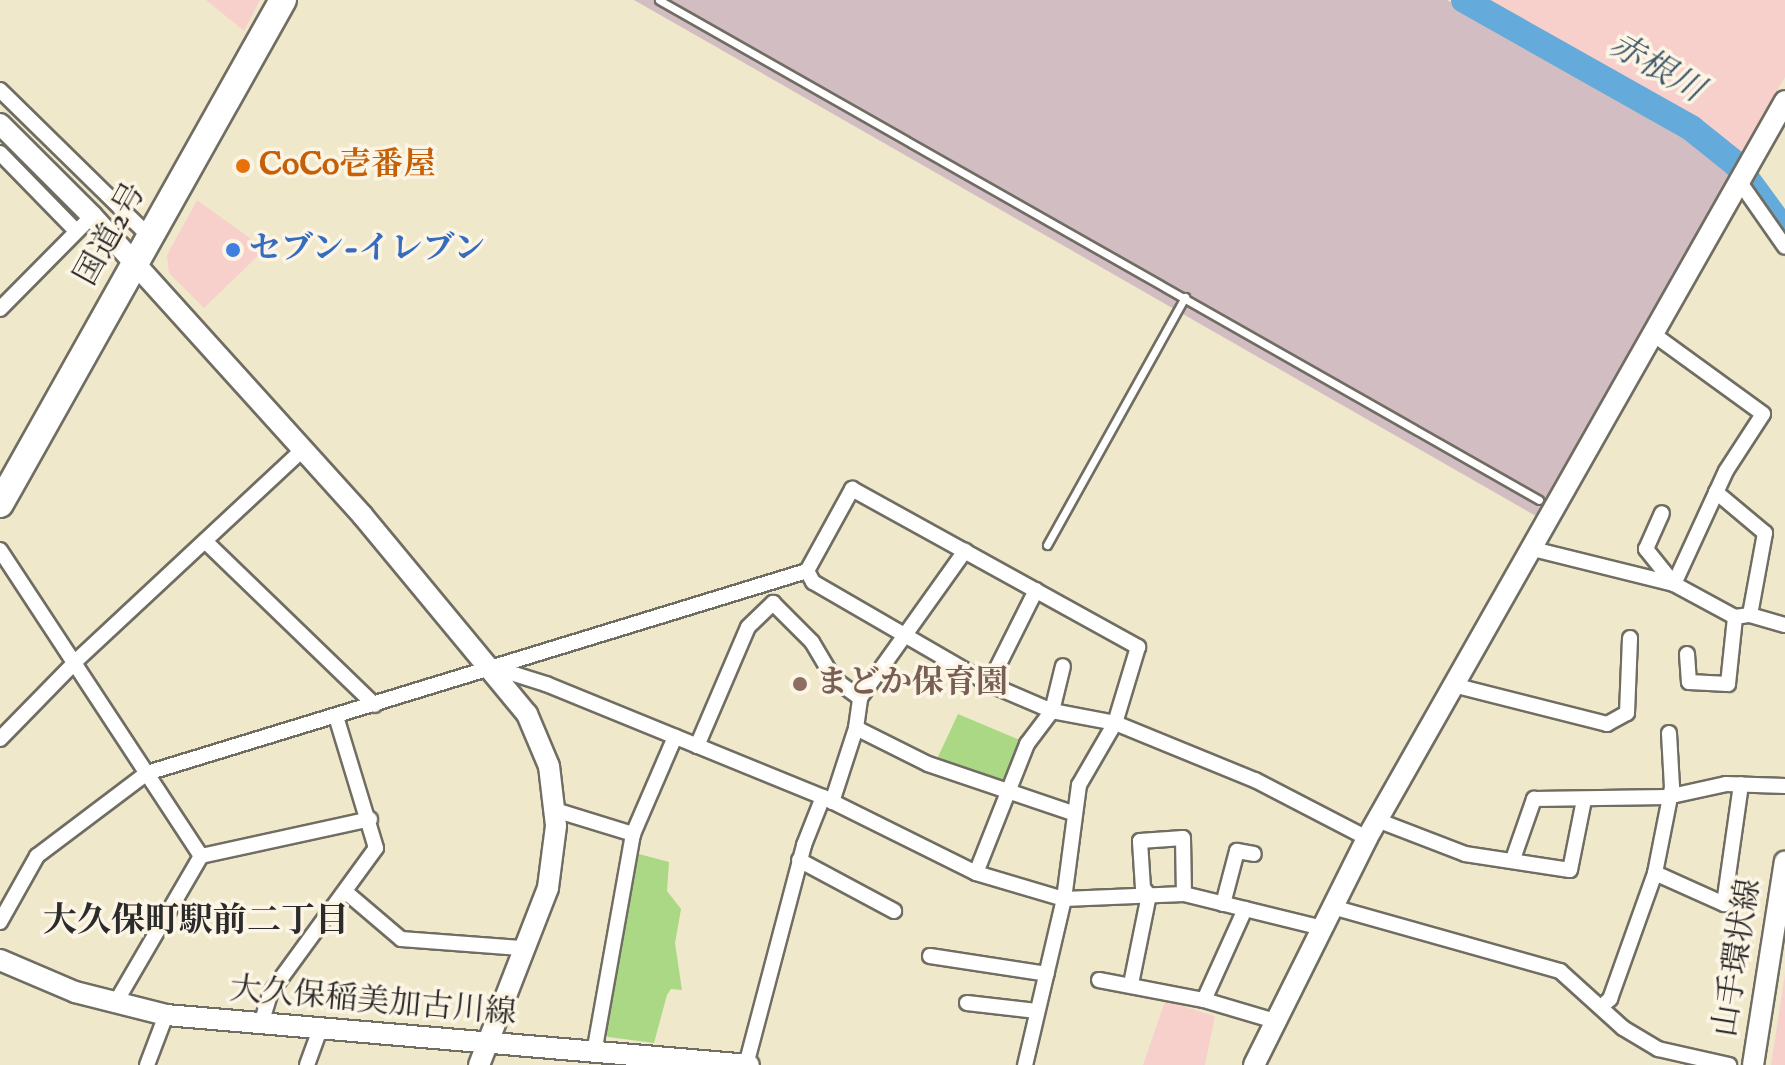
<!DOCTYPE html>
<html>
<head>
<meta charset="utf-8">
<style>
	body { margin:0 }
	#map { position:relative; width:1785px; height:1065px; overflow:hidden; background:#f0e8cb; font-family:"IM FELL English","Noto Serif JP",serif }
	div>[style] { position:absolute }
	.built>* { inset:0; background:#f7d0cb }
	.industrial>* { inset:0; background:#d2bec2 }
	.green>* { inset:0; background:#abd885 }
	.river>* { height:26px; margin:-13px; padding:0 13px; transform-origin:13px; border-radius:13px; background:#64aada }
	.roads { filter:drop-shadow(2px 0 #706d63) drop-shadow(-2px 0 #706d63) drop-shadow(0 2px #706d63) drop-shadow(0 -2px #706d63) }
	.lane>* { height:7px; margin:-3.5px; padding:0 3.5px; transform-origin:3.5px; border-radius:3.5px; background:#fff }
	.street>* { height:14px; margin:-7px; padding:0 7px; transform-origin:7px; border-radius:7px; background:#fff }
	.secondary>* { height:20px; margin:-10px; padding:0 10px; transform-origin:10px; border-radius:10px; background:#fff }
	.highway>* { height:26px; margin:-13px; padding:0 13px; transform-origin:13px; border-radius:13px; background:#fff }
	.dots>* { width:22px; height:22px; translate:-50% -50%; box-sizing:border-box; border:4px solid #fcf5e5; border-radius:50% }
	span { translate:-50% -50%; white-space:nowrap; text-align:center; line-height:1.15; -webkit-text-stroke:7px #fcf5e5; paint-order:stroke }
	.food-label { font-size:32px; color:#c56008; font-weight:700 }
	.left { translate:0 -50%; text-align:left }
	.street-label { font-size:32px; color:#2b2b2b }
	.shop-label { font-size:32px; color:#366cbe; font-weight:700 }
	.education-label { font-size:32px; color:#785e54; font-weight:700 }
	.water-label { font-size:34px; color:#3f5768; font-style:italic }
	.neighbourhood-label { font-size:34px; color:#2b2b2b; font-weight:700 }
</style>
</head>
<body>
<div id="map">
	<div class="built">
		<div style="clip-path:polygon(206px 0,260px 0,244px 31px)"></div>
		<div style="clip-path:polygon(1481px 0,1785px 0,1785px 77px,1737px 160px,1726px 145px)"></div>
		<div style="clip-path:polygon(197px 200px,265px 249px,204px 308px,169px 273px,167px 255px)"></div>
		<div style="clip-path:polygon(1785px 974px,1785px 1065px,1771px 1065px)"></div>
		<div style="clip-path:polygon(1165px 1001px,1215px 1016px,1205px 1065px,1143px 1065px)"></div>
	</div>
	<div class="industrial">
		<div style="clip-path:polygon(634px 0,1447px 0,1736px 164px,1536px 516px)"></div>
	</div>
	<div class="green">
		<div style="clip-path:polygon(958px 714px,1020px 740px,1003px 780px,996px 784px,937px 759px)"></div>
		<div style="clip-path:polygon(639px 854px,669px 862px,667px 891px,681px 909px,675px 943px,682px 990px,671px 989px,667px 995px,654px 1043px,608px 1037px,604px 1029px)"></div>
	</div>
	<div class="river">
		<div style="left:1464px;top:0;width:261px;rotate:29.4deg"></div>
		<div style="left:1691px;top:128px;width:58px;rotate:38.7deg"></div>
		<div style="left:1736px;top:164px;width:83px;rotate:53.8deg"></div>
	</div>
	<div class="roads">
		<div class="lane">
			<div style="left:659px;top:0;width:1012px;rotate:29.6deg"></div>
			<div style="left:1047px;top:545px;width:284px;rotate:-60.9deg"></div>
		</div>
		<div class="street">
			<div style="left:0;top:90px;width:210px;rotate:44.4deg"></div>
			<div style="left:0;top:153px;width:109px;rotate:45.7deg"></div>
			<div style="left:1739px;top:181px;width:80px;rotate:55.1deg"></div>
			<div style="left:0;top:309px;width:131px;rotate:-45.3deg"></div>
			<div style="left:1653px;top:334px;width:136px;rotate:36deg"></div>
			<div style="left:1763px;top:414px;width:68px;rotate:123deg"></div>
			<div style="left:1726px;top:471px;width:124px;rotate:114.7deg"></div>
			<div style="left:1674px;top:584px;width:45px;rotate:-128.7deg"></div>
			<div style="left:1646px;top:549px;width:39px;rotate:-66deg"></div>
			<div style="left:1716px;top:492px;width:64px;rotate:39.9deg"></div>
			<div style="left:1765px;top:533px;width:83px;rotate:100.4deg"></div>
			<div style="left:207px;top:543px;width:233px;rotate:44deg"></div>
			<div style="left:1533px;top:549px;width:145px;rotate:13.9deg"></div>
			<div style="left:1674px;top:584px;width:69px;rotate:28.4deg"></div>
			<div style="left:1735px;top:617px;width:15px;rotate:-8deg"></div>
			<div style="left:1750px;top:615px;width:36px;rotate:16deg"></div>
			<div style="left:0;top:550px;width:366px;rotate:56.7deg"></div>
			<div style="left:201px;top:856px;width:169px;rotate:120.2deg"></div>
			<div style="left:807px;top:571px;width:13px;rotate:61deg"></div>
			<div style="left:813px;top:582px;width:203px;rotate:30.1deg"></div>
			<div style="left:989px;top:684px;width:69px;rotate:23.2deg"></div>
			<div style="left:1052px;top:711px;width:64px;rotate:10.8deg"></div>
			<div style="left:1115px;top:723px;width:151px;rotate:22.2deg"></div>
			<div style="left:1255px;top:780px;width:126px;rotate:27.4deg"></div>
			<div style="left:1687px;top:654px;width:28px;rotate:86deg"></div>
			<div style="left:1689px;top:682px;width:39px;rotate:3deg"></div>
			<div style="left:1728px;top:684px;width:67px;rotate:-84deg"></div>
			<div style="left:492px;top:667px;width:57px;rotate:17.5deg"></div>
			<div style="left:546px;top:684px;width:299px;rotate:22.2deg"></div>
			<div style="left:823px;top:797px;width:171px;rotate:26.4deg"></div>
			<div style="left:976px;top:873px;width:92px;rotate:16.5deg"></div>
			<div style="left:1064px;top:899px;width:120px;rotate:-2.4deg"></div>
			<div style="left:1184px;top:894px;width:142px;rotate:13.8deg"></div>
			<div style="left:989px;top:684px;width:105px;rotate:-63.4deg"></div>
			<div style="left:1457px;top:686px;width:155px;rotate:14.2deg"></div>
			<div style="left:1607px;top:724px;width:23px;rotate:-29deg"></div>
			<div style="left:1627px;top:713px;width:75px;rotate:-87.7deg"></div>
			<div style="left:856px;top:728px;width:80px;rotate:26.6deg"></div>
			<div style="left:928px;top:764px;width:153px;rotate:18.7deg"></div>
			<div style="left:0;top:739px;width:110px;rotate:-45.7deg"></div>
			<div style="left:77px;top:660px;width:309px;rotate:-43deg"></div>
			<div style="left:697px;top:746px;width:129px;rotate:-66.8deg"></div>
			<div style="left:748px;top:627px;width:35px;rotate:-44deg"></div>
			<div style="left:773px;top:603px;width:55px;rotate:45deg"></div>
			<div style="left:812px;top:642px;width:43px;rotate:59.3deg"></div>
			<div style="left:834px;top:679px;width:32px;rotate:36deg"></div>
			<div style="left:832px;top:802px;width:78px;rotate:-72deg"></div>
			<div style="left:856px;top:728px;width:30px;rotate:-82deg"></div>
			<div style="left:860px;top:698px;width:181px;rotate:-54.5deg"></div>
			<div style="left:555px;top:810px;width:82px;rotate:17.1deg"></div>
			<div style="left:633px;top:834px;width:221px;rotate:100.1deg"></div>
			<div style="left:1377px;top:820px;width:94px;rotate:21.1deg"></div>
			<div style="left:1465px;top:854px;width:106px;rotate:8.7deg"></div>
			<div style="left:1570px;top:870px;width:71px;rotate:-78.7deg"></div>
			<div style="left:633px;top:834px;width:106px;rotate:-66.6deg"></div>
			<div style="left:201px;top:856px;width:173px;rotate:-12.3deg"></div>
			<div style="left:1513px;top:859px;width:64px;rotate:-70.7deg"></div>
			<div style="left:1534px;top:799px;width:133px;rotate:-0.9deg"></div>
			<div style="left:1667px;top:797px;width:60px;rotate:-12.4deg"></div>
			<div style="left:1726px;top:784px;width:59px;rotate:1.9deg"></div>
			<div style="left:799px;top:860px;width:108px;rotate:28.2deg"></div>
			<div style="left:976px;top:873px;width:139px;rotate:-68.4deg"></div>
			<div style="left:1027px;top:744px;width:41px;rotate:-52.9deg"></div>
			<div style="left:1052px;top:711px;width:46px;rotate:-76.3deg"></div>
			<div style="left:1655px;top:873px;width:76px;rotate:24.2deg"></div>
			<div style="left:1724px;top:904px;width:121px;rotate:-81.9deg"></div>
			<div style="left:347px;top:893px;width:71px;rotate:40.4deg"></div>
			<div style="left:401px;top:939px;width:120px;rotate:4.3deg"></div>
			<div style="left:1223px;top:904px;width:55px;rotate:-75.2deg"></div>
			<div style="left:1237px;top:851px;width:17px;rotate:10deg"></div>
			<div style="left:1332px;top:907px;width:237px;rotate:15.7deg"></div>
			<div style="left:1560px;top:971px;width:85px;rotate:42.1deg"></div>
			<div style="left:1623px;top:1028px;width:41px;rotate:31deg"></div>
			<div style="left:1658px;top:1049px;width:73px;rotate:12.7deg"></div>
			<div style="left:0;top:922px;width:76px;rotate:-60.7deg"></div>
			<div style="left:37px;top:856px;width:138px;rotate:-37deg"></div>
			<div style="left:147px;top:773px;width:690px;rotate:-17.02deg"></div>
			<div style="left:807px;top:571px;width:94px;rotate:-61.2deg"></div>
			<div style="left:852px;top:489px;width:327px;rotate:28.9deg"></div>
			<div style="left:1138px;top:647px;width:79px;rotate:106.8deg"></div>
			<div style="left:1115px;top:723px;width:72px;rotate:120.1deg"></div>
			<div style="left:1079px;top:785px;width:115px;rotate:97.5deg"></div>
			<div style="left:1064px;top:899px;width:171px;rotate:103.2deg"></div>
			<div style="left:930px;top:956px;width:118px;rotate:8.7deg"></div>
			<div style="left:1099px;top:980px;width:107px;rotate:10.8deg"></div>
			<div style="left:1204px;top:1000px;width:74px;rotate:16.5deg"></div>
			<div style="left:1131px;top:984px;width:91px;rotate:-78.6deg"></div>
			<div style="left:1149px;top:895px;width:9px;rotate:-131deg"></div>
			<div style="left:1143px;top:888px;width:47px;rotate:-93.7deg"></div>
			<div style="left:1140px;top:841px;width:43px;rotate:-4deg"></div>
			<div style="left:1183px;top:838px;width:56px;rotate:89deg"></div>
			<div style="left:1204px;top:1000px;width:100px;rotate:-65.7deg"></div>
			<div style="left:967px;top:1003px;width:70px;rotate:6.5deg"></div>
			<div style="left:1602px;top:1006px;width:11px;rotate:-41deg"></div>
			<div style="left:1610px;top:999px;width:134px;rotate:-70.3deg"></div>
			<div style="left:1655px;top:873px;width:88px;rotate:-78.8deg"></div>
			<div style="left:1672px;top:787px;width:54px;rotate:-93.2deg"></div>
			<div style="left:261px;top:1024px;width:34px;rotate:-73deg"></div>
			<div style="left:271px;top:992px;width:178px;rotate:-53.9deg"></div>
			<div style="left:376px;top:848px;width:138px;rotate:-106.9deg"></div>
			<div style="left:147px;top:1065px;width:53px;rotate:-69.2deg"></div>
			<div style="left:307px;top:1065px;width:38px;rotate:-70deg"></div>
			<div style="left:746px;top:1065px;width:228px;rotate:-75.2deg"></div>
			<div style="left:804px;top:845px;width:52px;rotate:-68.4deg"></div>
		</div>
		<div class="secondary">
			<div style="left:0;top:124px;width:130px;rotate:45deg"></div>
			<div style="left:92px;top:216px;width:404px;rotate:47.9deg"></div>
			<div style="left:363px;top:516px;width:257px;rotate:50.4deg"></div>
			<div style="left:527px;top:714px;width:56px;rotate:67.1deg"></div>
			<div style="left:549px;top:766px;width:60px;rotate:83.3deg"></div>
			<div style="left:556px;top:826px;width:63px;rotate:97.4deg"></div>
			<div style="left:548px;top:888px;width:190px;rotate:111.3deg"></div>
			<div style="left:0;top:960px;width:82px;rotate:23.1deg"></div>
			<div style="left:75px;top:992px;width:94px;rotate:14.2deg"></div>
			<div style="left:166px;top:1015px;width:585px;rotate:4.9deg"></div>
			<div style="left:1254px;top:1065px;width:254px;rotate:-63.5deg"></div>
			<div style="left:1367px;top:838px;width:847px;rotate:-60.44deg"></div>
			<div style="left:1753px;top:1065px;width:206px;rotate:-81.1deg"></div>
		</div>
		<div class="highway">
			<div style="left:0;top:504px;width:578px;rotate:-60.69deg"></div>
		</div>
	</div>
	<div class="dots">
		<div style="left:243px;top:166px;background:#e8710a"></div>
		<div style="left:233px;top:250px;background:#3f7fe0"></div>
		<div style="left:800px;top:684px;background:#8d6e63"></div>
	</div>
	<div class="food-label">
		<span class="left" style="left:259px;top:166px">CoCo壱番屋</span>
	</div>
	<div class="street-label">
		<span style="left:112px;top:235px;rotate:-61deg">国道2号</span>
		<span style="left:1739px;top:958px;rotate:-81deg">山手環状線</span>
		<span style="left:373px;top:1003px;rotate:5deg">大久保稲美加古川線</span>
	</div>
	<div class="shop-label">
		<span class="left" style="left:249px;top:250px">セブン-イレブン</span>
	</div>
	<div class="education-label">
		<span class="left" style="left:816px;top:684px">まどか保育園</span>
	</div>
	<div class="water-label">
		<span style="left:1656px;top:68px;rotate:30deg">赤根川</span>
	</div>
	<div class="neighbourhood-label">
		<span style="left:196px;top:922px">大久保町駅前二丁目</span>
	</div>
</div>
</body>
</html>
